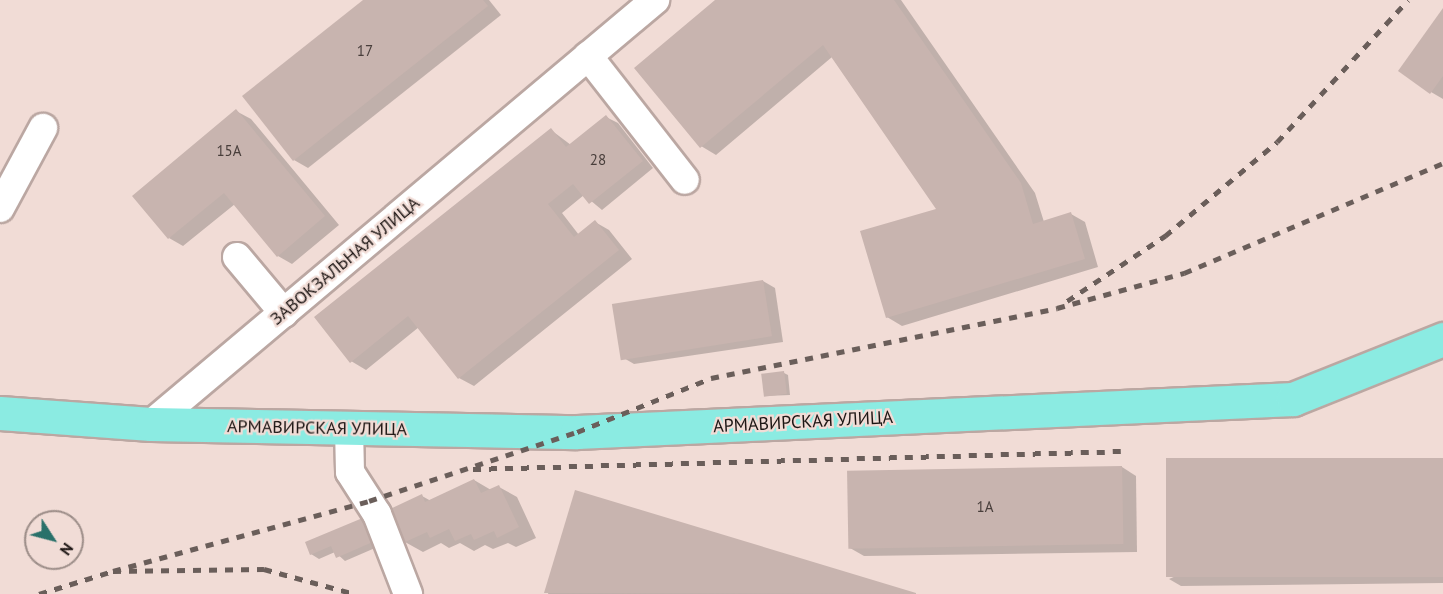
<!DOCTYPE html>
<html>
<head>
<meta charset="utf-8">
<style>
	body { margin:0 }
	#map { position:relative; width:1443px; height:594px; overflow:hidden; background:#f1dcd6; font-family:"PT Sans",sans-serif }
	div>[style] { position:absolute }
	.shadow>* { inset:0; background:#0003 }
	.building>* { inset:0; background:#c8b4af; transform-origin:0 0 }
	.roads { filter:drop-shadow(2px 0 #bba7a2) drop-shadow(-2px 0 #bba7a2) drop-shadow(0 2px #bba7a2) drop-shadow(0 -2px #bba7a2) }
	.minor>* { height:28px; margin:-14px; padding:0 14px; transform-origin:14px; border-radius:14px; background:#fff }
	.major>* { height:33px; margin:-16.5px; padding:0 16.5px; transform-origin:16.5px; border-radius:16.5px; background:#8bebe2 }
	.rail>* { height:4.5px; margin-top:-2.25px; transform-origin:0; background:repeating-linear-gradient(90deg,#6a5e5a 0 8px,transparent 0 16px) }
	span { translate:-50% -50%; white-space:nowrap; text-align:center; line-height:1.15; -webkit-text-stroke:4.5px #f1dcd6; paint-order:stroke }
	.number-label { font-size:15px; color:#483e3b }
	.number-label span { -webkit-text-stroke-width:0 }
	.street-label { font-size:18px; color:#1d1614 }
	.north { position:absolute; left:24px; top:510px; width:60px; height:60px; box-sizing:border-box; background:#f1dcd6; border:2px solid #9c8d88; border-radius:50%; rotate:126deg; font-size:16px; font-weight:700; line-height:24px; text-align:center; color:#1d1614 }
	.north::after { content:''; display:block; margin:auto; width:21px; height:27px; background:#29716a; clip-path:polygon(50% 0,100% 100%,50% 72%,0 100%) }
</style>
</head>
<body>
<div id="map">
	<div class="shadow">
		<div style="clip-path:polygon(366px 0,489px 0,501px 15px,308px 168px,294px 160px)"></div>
		<div style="clip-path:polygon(717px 0,901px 0,1035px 193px,1044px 222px,1071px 214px,1085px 222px,1098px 267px,902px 326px,887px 317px,938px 210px,832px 57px,716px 155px,701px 146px)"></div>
		<div style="clip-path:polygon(1443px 10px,1443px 99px,1431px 92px)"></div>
		<div style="clip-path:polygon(236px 111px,251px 119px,339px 225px,292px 264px,278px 256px,235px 204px,183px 246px,169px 238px)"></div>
		<div style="clip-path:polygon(606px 117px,618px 123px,653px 168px,602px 210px,584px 195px,562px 213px,579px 235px,595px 222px,609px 230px,632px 259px,474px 386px,459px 378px,419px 327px,366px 370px,351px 361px,551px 130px,571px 145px)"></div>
		<div style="clip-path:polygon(763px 281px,775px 288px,783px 342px,634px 364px,622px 357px)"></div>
		<div style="clip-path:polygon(784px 373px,788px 375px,790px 395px,765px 396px)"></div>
		<div style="clip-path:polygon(1443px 460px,1443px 583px,1181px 586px,1169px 579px)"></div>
		<div style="clip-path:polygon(1122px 467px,1136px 476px,1137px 552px,864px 556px,850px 548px)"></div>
		<div style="clip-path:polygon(474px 480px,491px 490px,499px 487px,517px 497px,536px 538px,516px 547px,508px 543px,493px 549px,485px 545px,474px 551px,460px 543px,449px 548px,441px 543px,423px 552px,405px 542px,422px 496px,431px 501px)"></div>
		<div style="clip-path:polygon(576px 492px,913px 594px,548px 594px)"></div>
		<div style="clip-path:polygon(365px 519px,382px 545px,345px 561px,335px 552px,319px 559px,311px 554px)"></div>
	</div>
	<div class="building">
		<div style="clip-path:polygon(363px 0,483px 0,488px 6px,293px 161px,242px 96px)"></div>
		<div style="clip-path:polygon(715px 0,894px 0,1021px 183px,1033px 224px,1071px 212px,1085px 259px,886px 318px,860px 231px,936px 209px,823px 45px,700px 148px,634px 68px)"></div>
		<div style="clip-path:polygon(1443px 8px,1443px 76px,1430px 94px,1398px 71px)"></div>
		<div style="clip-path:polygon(236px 109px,325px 216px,277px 257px,224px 193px,168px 239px,132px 196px)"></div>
		<div style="clip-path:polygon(606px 115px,643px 161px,589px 204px,573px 184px,548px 204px,574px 237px,595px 220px,619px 250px,458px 379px,408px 316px,350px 363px,314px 317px,551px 128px,566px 147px)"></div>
		<div style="left:763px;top:280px;width:57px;height:153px;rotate:81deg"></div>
		<div style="left:784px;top:371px;width:23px;height:23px;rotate:83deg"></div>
		<div style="left:1443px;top:458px;width:119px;height:277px;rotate:90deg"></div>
		<div style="left:1122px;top:466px;width:78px;height:275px;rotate:89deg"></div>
		<div style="clip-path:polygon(474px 479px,481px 493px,499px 485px,519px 527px,497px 538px,494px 531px,474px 540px,471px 534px,455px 541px,449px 529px,430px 538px,427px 532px,403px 543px,388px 510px,422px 494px,425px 502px)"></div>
		<div style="clip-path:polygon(575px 490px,916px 593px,916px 594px,544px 593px)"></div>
		<div style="clip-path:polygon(365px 517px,375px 541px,336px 558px,331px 546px,310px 555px,305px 542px)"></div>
	</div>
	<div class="roads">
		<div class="minor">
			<div style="left:588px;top:56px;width:157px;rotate:52deg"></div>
			<div style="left:0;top:208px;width:91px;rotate:-61.7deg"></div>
			<div style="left:237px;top:257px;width:73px;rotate:50deg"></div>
			<div style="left:151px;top:424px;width:659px;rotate:-40.07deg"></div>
			<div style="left:349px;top:428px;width:44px;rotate:88.7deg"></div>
			<div style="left:350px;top:472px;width:50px;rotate:57.3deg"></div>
			<div style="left:377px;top:514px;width:86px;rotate:68.8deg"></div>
		</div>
		<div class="major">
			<div style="left:0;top:413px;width:151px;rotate:4.2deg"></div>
			<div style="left:151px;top:424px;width:426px;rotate:1.1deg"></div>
			<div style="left:577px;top:432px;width:717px;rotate:-2.64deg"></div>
			<div style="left:1293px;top:399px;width:162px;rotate:-21.8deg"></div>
		</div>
	</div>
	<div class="rail">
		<div style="left:1067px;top:301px;width:118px;rotate:-33.6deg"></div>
		<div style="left:1165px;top:236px;width:146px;rotate:-40deg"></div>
		<div style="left:1277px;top:142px;width:193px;rotate:-47.3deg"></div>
		<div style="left:473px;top:469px;width:653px;rotate:-1.58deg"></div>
		<div style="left:113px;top:571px;width:265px;rotate:-15.3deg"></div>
		<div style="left:369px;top:501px;width:219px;rotate:-18.4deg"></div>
		<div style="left:577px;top:432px;width:144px;rotate:-21.9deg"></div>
		<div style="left:711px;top:378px;width:353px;rotate:-11.4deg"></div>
		<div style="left:1057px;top:308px;width:132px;rotate:-15.4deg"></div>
		<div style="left:1184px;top:273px;width:281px;rotate:-23deg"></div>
		<div style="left:39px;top:594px;width:77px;rotate:-17.3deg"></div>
		<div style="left:113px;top:571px;width:151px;rotate:-0.8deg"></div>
		<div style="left:264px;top:569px;width:94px;rotate:15.4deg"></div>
	</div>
	<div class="number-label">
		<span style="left:365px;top:51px">17</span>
		<span style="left:229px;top:151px">15А</span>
		<span style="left:598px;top:160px">28</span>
		<span style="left:985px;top:507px">1А</span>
	</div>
	<div class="street-label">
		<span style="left:345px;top:261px;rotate:-40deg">ЗАВОКЗАЛЬНАЯ УЛИЦА</span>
		<span style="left:803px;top:422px;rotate:-3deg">АРМАВИРСКАЯ УЛИЦА</span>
		<span style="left:317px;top:428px;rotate:1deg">АРМАВИРСКАЯ УЛИЦА</span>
	</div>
	<div class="north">N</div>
</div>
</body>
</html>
